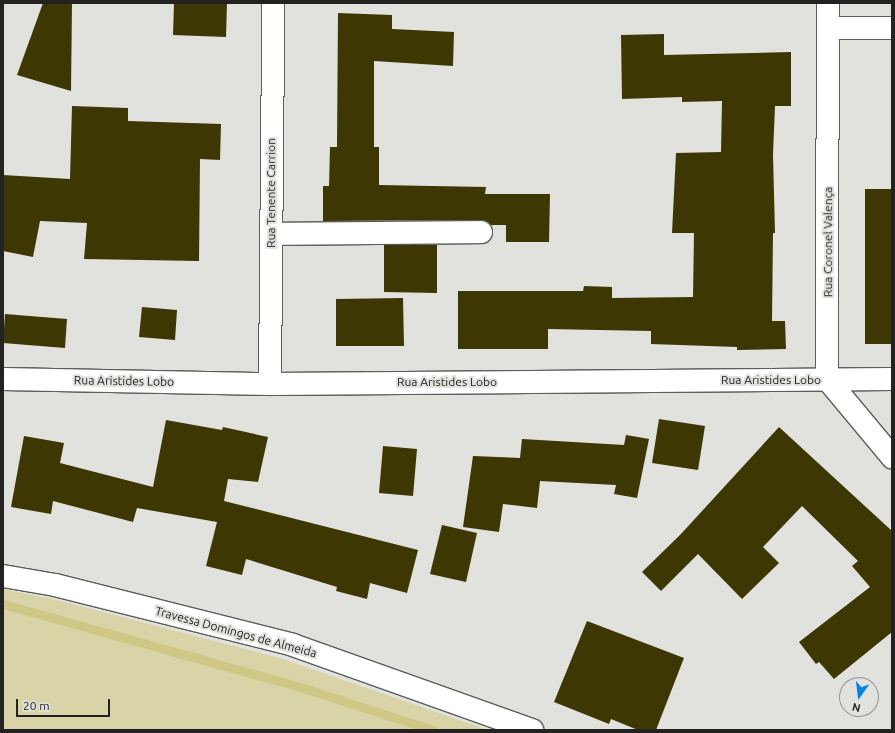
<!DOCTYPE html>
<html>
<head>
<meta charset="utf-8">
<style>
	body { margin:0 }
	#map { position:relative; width:895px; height:733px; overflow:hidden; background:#e1e1dd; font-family:Ubuntu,sans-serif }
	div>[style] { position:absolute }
	.green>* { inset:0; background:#d9d4a8 }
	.stream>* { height:9px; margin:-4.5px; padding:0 4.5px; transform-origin:4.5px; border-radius:4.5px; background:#cec786 }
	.building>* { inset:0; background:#3d3703 }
	.roads { filter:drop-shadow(1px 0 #5d5d5a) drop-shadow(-1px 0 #5d5d5a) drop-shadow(0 1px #5d5d5a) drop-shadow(0 -1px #5d5d5a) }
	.minor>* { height:22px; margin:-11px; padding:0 11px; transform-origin:11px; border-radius:11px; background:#fff }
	span { translate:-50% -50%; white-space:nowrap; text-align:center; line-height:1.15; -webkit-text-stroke:4px #e1e1dd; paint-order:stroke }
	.street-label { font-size:12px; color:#232221 }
	.frame { position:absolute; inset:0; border:4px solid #232221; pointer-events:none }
	.north { position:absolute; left:839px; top:677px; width:40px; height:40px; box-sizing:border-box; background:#e1e1dd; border:1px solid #959592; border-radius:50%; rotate:194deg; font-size:11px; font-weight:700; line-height:16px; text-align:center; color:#232221 }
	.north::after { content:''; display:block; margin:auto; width:14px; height:18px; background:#0880e6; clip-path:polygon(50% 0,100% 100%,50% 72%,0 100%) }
	.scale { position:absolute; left:16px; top:699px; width:94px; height:18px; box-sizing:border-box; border:2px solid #232221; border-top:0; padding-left:5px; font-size:12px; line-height:14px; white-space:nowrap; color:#232221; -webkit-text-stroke:3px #e1e1dd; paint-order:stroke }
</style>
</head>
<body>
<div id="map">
	<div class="green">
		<div style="clip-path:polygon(3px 589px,53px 599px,280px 658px,488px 730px,3px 730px)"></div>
	</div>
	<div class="stream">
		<div style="left:3px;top:604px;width:305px;rotate:15.6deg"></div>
		<div style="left:297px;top:686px;width:143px;rotate:17.9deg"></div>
	</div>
	<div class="building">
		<div style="clip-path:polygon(43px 3px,72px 3px,71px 91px,17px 75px)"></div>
		<div style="clip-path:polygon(174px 3px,227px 3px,226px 37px,173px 35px)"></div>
		<div style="clip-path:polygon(338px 13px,392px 15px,392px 29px,454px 32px,453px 66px,374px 61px,374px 147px,379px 147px,379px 185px,486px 187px,485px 194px,550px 194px,549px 242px,506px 242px,506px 225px,491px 225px,481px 220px,323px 221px,323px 186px,329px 186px,330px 147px,337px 147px)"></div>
		<div style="clip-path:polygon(664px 34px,664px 55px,791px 52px,791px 106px,775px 106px,773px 154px,775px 233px,773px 233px,772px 321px,785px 321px,786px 349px,737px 350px,737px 347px,651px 344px,651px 331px,548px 329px,548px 349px,458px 349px,458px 291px,583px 291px,584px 286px,612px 287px,612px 298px,693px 297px,694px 233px,672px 233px,676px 153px,721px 152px,722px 101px,682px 102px,682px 97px,622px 99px,621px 35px)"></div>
		<div style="clip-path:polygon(72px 106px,128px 108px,128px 121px,221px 124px,220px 160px,200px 159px,199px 261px,84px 259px,87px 223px,40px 221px,33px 257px,3px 251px,3px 175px,70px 179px)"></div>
		<div style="clip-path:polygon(865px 189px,892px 189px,892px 344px,865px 344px)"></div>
		<div style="clip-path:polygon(384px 245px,437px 245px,437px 293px,384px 292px)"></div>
		<div style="clip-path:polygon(403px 298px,404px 346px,336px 346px,336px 299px)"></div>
		<div style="clip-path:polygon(142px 307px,177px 310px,175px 340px,139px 337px)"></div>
		<div style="clip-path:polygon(5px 314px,67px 319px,65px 348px,3px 343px)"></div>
		<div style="clip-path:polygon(659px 419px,705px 426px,698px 470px,652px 463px)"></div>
		<div style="clip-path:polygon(166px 420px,222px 430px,223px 427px,268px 437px,258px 482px,228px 479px,224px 501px,418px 550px,407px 593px,370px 583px,367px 599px,336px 591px,337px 587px,246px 559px,242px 575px,206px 566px,217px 522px,137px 508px,133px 522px,53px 501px,51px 514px,11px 507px,24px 436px,64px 443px,60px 463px,153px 487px)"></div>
		<div style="clip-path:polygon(779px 427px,892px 531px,892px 632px,834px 679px,819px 662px,816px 664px,799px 642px,870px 587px,852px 566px,858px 561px,802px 506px,763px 547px,779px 563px,742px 599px,698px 554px,661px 591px,642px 572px,681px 534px)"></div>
		<div style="clip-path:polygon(626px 435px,649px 439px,637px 498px,614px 494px,616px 485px,540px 481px,537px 508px,503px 504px,499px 532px,463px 527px,473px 456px,520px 458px,522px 439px,624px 445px)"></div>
		<div style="clip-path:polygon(383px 446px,417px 449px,413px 496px,379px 493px)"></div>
		<div style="clip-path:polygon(442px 525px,477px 533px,466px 582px,430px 574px)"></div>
		<div style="clip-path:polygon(587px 621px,684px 658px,656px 730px,638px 730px,611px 719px,609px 724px,554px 702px)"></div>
	</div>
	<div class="roads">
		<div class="minor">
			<div style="left:828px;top:3px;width:376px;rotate:90.2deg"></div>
			<div style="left:827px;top:379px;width:102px;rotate:50.2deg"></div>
			<div style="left:828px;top:28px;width:64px"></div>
			<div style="left:271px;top:234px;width:210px;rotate:-0.5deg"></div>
			<div style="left:3px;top:379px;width:267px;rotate:1.1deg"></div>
			<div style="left:270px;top:384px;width:622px;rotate:-0.46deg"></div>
			<div style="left:270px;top:384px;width:381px;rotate:-89.5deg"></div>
			<div style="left:3px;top:576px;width:53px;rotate:9.8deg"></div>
			<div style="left:55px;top:585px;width:245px;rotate:14.1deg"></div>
			<div style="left:293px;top:645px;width:254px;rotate:19.6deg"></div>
		</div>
	</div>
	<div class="street-label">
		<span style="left:271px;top:193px;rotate:-90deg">Rua Tenente Carrion</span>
		<span style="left:828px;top:242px;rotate:-90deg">Rua Coronel Valença</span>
		<span style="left:771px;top:380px">Rua Aristides Lobo</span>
		<span style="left:124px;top:381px;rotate:1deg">Rua Aristides Lobo</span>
		<span style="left:447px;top:382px">Rua Aristides Lobo</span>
		<span style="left:236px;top:632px;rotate:15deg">Travessa Domingos de Almeida</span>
	</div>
	<div class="frame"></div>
	<div class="north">N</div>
	<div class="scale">20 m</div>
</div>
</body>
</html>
